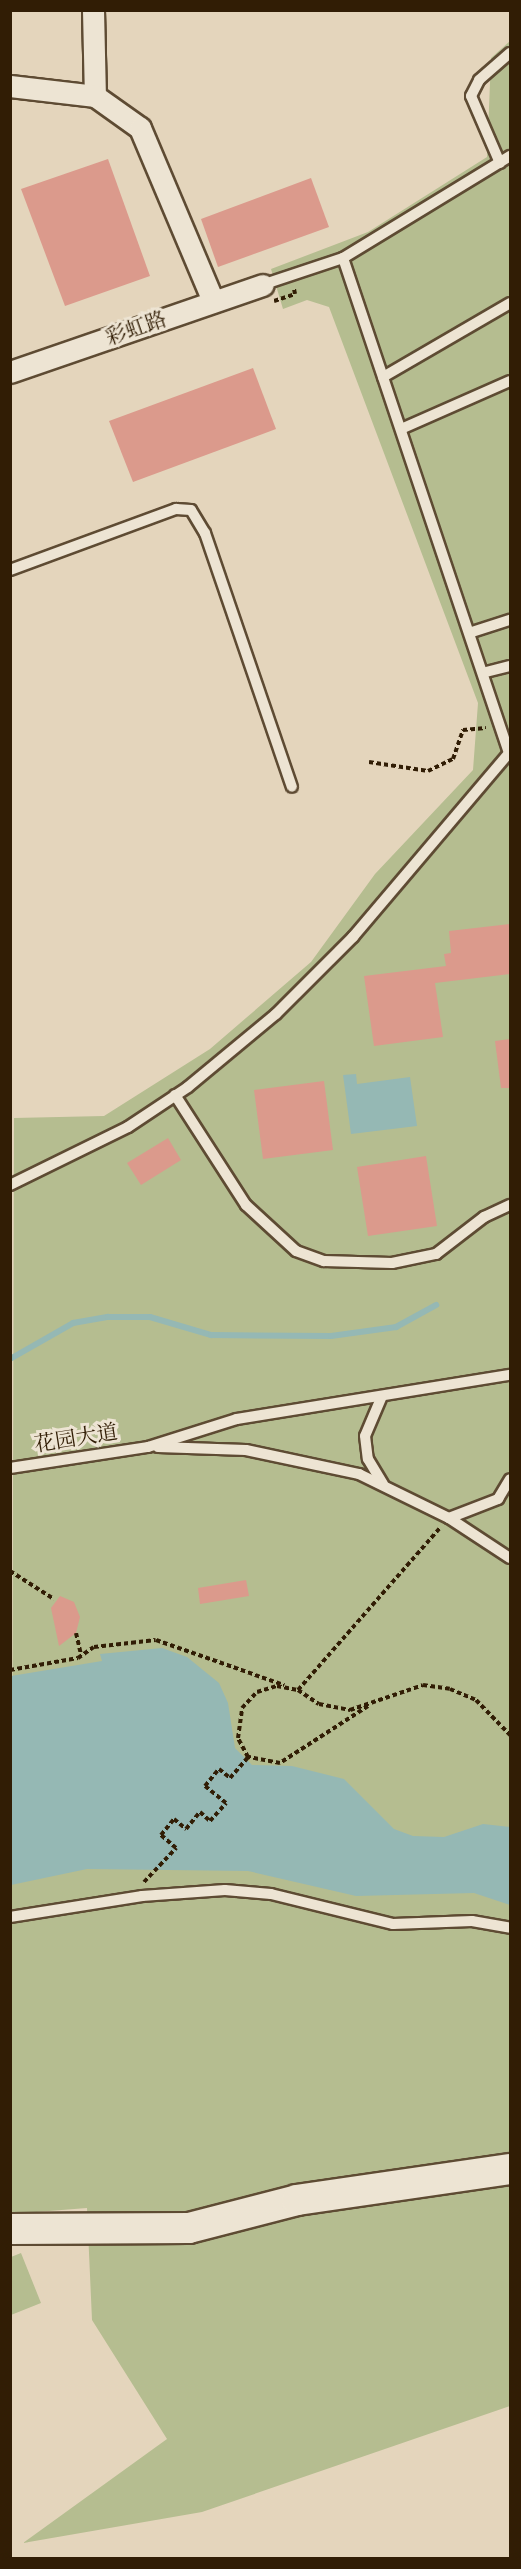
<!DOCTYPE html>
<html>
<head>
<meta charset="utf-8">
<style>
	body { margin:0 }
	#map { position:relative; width:521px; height:2569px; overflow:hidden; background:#e4d5bc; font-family:"Gentium Book Plus","Noto Serif SC",serif }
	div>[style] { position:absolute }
	.green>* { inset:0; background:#b5bd90 }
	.water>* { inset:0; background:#95b8b4 }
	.stream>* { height:6px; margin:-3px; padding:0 3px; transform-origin:3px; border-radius:3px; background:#95b8b4 }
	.building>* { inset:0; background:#db9a8c }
	.path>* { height:4px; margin-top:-2px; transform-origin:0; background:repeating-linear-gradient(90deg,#311d05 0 4.5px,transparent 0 7.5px) }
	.roads { filter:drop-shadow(2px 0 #5e4b33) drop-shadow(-2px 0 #5e4b33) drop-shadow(0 2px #5e4b33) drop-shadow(0 -2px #5e4b33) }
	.lane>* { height:10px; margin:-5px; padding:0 5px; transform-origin:5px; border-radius:5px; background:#ede4d3 }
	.street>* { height:21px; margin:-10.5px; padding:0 10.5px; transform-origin:10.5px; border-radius:10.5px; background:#ede4d3 }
	.secondary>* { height:30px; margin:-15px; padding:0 15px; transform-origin:15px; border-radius:15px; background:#ede4d3 }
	span { translate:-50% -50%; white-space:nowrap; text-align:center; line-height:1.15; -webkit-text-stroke:6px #ede4d3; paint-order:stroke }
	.street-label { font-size:21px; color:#311d05 }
	.frame { position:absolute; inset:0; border:12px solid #311d05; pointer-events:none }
</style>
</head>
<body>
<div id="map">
	<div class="green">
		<div style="clip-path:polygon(510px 41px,510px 2406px,202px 2512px,23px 2543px,167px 2439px,92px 2320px,87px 2208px,11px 2214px,14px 1118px,104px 1116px,210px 1049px,311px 962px,375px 874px,473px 770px,478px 703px,329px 307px,307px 300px,283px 309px,271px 269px,368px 232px,487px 157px,491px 58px)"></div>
		<div style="clip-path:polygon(21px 2253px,41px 2303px,11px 2315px,11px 2257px)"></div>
	</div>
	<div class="water">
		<div style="clip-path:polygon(356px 1074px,357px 1084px,410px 1077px,417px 1126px,351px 1134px,343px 1075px)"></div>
		<div style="clip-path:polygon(162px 1648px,187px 1657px,219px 1683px,228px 1703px,235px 1748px,252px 1765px,292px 1766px,344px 1779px,394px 1829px,413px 1836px,444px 1837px,483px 1824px,510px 1827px,510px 1905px,474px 1893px,356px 1896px,248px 1871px,87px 1869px,11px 1885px,11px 1676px,102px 1661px,100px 1654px)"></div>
	</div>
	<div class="stream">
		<div style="left:10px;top:1359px;width:73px;rotate:-29.7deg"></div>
		<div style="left:73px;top:1323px;width:36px;rotate:-10deg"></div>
		<div style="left:108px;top:1317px;width:42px"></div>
		<div style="left:150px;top:1317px;width:64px;rotate:16.4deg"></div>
		<div style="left:211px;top:1335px;width:120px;rotate:0.5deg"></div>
		<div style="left:331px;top:1336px;width:66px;rotate:-7.9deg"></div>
		<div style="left:396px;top:1327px;width:46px;rotate:-28.8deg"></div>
	</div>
	<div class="building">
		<div style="clip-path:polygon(108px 159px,150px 276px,65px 306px,21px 189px)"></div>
		<div style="clip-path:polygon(311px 178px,329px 227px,218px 267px,201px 219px)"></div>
		<div style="clip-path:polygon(253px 368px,276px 429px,133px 482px,109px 421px)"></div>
		<div style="clip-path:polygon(510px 924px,510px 974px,435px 983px,443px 1037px,374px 1046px,364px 976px,446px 966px,444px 954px,451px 953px,449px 931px)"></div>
		<div style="clip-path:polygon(510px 1039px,510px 1088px,501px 1088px,495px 1041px)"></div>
		<div style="clip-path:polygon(324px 1081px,333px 1150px,263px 1159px,254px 1090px)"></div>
		<div style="clip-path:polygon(168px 1138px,181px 1160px,141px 1185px,127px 1163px)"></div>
		<div style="clip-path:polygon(426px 1156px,437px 1226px,368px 1236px,357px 1167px)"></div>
		<div style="clip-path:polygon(246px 1580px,249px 1596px,200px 1604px,198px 1588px)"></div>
		<div style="clip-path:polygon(60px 1596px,74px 1602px,80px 1617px,76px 1633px,59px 1646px,51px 1608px)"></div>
	</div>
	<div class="path">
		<div style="left:274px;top:301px;width:22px;rotate:-18deg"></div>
		<div style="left:295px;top:294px;width:5px;rotate:-101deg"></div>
		<div style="left:369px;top:762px;width:60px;rotate:8.7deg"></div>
		<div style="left:428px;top:771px;width:28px;rotate:-26deg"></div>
		<div style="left:453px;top:759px;width:31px;rotate:-71deg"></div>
		<div style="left:463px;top:730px;width:23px;rotate:-5deg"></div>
		<div style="left:10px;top:1571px;width:52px;rotate:32.5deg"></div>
		<div style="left:76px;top:1633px;width:23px;rotate:77deg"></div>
		<div style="left:10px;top:1670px;width:69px;rotate:-10deg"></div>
		<div style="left:78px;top:1658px;width:19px;rotate:-35deg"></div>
		<div style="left:94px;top:1647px;width:62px;rotate:-6.4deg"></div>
		<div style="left:156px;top:1640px;width:136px;rotate:19.4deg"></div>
		<div style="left:298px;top:1690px;width:215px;rotate:-48.8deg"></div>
		<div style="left:368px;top:1706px;width:105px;rotate:147.1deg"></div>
		<div style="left:280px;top:1763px;width:33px;rotate:-169deg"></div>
		<div style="left:248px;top:1757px;width:21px;rotate:-118deg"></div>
		<div style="left:238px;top:1738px;width:30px;rotate:-82deg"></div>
		<div style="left:242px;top:1708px;width:22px;rotate:-47deg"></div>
		<div style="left:257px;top:1692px;width:21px;rotate:-17deg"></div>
		<div style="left:277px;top:1686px;width:21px;rotate:11deg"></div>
		<div style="left:298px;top:1690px;width:25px;rotate:34deg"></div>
		<div style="left:319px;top:1704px;width:32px;rotate:11deg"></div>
		<div style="left:350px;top:1710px;width:77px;rotate:-18.9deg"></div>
		<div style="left:423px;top:1685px;width:27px;rotate:8deg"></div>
		<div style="left:450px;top:1689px;width:28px;rotate:23deg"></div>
		<div style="left:476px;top:1700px;width:49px;rotate:45.8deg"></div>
		<div style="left:144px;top:1882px;width:47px;rotate:-46.7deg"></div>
		<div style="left:176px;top:1848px;width:20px;rotate:-139deg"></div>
		<div style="left:161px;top:1835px;width:21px;rotate:-51deg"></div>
		<div style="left:174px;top:1819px;width:16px;rotate:40deg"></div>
		<div style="left:186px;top:1829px;width:22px;rotate:-51deg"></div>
		<div style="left:200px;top:1812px;width:13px;rotate:42deg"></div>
		<div style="left:210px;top:1821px;width:24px;rotate:-48deg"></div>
		<div style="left:226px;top:1803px;width:27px;rotate:-141deg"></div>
		<div style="left:205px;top:1786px;width:22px;rotate:-51deg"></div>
		<div style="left:219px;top:1769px;width:14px;rotate:39deg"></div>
		<div style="left:230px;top:1778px;width:28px;rotate:-49deg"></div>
	</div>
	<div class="roads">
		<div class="lane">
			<div style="left:500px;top:163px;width:73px;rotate:-113.4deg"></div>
			<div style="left:471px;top:96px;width:18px;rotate:-63deg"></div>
			<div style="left:479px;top:80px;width:41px;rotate:-41.1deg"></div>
			<div style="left:343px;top:258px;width:522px;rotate:71.46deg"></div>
			<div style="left:262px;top:285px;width:85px;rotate:-18.4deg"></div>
			<div style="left:343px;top:258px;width:196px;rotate:-31.4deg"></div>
			<div style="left:383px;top:377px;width:147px;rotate:-30.2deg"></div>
			<div style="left:401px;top:429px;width:119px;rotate:-23.8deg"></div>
			<div style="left:10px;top:570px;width:177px;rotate:-20.2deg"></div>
			<div style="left:176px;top:509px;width:15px;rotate:4deg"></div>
			<div style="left:191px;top:510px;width:27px;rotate:59deg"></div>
			<div style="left:205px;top:533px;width:268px;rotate:71.1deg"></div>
			<div style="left:472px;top:632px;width:40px;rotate:-18deg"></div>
			<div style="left:486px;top:672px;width:25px;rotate:-14deg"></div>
			<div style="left:175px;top:1095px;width:131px;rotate:57.2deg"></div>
			<div style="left:246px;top:1205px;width:68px;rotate:42.6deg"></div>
			<div style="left:296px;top:1251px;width:30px;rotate:20deg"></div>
			<div style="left:324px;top:1261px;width:68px;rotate:1.7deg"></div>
			<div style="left:392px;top:1263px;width:45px;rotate:-11.6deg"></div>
			<div style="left:436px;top:1254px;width:61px;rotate:-37.6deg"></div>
			<div style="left:484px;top:1217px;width:29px;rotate:-25deg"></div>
			<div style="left:10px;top:1185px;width:131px;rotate:-26.2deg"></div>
			<div style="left:128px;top:1127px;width:72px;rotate:-33.7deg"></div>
			<div style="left:188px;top:1087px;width:114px;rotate:-39.7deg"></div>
			<div style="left:276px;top:1014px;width:109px;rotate:-45deg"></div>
			<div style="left:353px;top:937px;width:241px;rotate:-49.7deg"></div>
			<div style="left:382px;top:1396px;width:43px;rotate:113deg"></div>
			<div style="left:365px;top:1436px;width:23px;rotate:83deg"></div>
			<div style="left:368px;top:1459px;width:29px;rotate:59deg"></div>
			<div style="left:158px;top:1447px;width:88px;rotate:2deg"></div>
			<div style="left:246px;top:1450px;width:116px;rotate:12deg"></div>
			<div style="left:359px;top:1474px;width:100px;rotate:26.1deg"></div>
			<div style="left:449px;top:1518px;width:73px;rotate:33.3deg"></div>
			<div style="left:10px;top:1468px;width:140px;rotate:-8.7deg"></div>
			<div style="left:148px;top:1447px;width:93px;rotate:-17.5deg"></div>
			<div style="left:237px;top:1419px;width:277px;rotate:-9.2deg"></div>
			<div style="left:449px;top:1518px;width:53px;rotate:-21.2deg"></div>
			<div style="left:498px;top:1499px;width:23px;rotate:-59deg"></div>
			<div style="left:10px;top:1917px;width:134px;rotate:-9deg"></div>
			<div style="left:142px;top:1896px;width:83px;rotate:-4.1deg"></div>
			<div style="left:225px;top:1890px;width:46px;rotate:5deg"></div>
			<div style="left:271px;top:1894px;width:126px;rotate:13.8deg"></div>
			<div style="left:393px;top:1924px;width:79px;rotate:-2.2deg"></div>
			<div style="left:472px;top:1921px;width:39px;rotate:10deg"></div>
		</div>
		<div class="street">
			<div style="left:93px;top:10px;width:86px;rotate:88.7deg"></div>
			<div style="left:95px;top:96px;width:55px;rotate:35.4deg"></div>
			<div style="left:140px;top:128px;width:188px;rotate:67.1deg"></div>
			<div style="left:10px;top:86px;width:86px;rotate:6.7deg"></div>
			<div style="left:10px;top:372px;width:267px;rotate:-19deg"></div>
		</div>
		<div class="secondary">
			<div style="left:10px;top:2229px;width:179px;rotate:-0.3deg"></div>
			<div style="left:189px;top:2228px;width:112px;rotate:-14.5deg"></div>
			<div style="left:297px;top:2200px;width:215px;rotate:-8.3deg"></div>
		</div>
	</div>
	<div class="street-label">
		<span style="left:136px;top:328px;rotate:-19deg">彩虹路</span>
		<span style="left:76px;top:1438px;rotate:-9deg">花园大道</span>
	</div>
	<div class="frame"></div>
</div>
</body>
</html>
